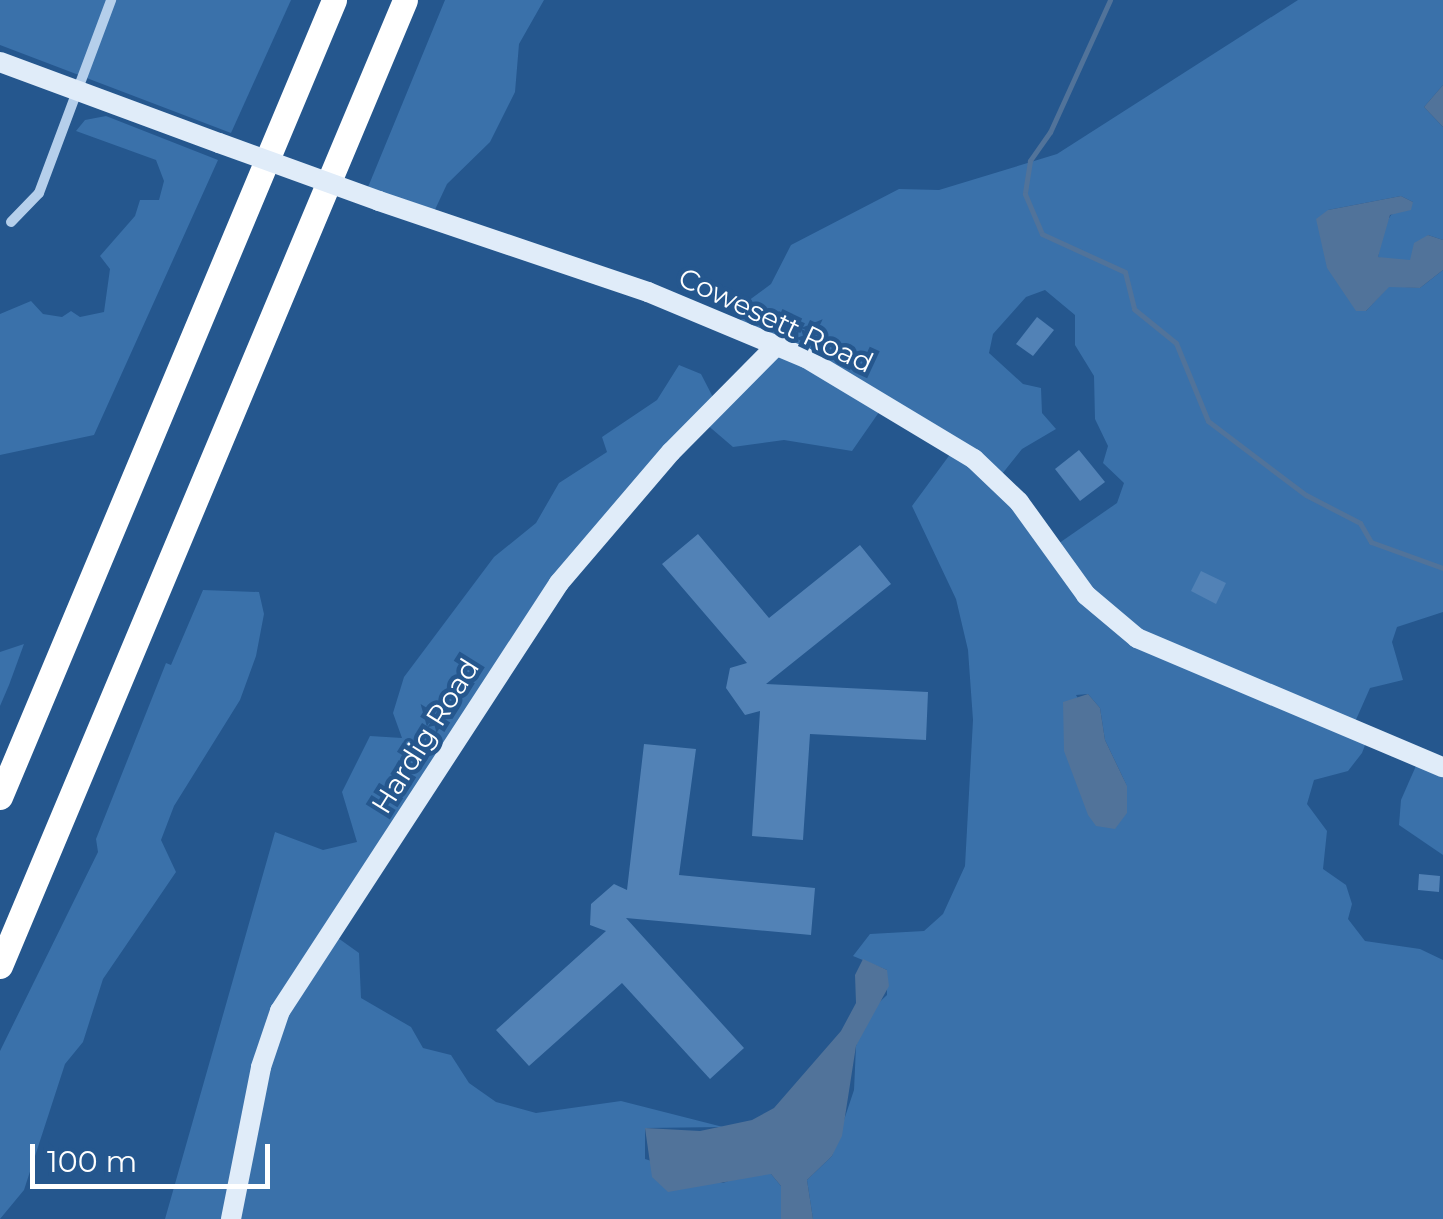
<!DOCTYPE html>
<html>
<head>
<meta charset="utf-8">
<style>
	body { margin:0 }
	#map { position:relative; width:1443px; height:1219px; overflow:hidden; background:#25578e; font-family:Montserrat,sans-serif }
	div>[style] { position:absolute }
	.green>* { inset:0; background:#3a71aa }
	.water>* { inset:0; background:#51739a }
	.stream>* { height:5px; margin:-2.5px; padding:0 2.5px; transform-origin:2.5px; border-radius:2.5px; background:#51739a }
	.building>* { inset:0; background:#5282b6 }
	.street>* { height:10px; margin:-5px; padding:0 5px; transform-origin:5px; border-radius:5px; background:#b5cfeb }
	.secondary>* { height:20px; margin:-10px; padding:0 10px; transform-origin:10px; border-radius:10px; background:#e0ecf9 }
	.highway>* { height:25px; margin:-12.5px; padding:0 12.5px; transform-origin:12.5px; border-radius:12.5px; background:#fff }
	.secondary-bridge>* { height:20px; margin:-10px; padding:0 10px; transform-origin:10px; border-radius:10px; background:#e0ecf9 }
	span { translate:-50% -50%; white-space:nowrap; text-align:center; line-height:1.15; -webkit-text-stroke:9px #25578e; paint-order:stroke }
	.street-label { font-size:28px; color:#fff }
	.scale { position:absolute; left:30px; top:1144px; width:240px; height:45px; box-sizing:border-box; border:5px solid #fff; border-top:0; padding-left:12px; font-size:30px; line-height:35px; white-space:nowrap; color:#fff; -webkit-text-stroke:8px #25578e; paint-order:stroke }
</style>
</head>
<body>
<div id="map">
	<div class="green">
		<div style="clip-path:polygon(0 0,291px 0,231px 133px,0 45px)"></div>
		<div style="clip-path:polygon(445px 0,544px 0,519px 44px,515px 92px,490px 142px,447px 184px,432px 216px,366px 192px)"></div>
		<div style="clip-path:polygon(evenodd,1298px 0,1443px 0,1443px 85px,1424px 107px,1443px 127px,1443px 240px,1428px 235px,1411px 260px,1393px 262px,1378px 257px,1383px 228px,1391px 215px,1413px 202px,1401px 196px,1328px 210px,1366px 311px,1389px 286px,1420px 288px,1443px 270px,1443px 612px,1397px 627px,1392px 642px,1403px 680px,1370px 688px,1351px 731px,1367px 740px,1362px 753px,1348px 771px,1314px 780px,1307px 804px,1327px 831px,1323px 869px,1346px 885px,1352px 904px,1348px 919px,1365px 941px,1420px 949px,1443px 960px,1443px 1219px,813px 1219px,807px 1180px,832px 1156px,854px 1090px,856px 1046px,869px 1012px,887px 995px,887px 970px,853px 956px,870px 934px,924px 931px,943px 914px,965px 866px,973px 720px,968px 650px,956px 599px,912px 506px,954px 449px,884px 405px,852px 451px,784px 440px,733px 447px,705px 423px,612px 518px,331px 933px,359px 953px,361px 998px,411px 1027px,423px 1048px,451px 1055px,469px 1083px,496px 1102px,536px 1113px,621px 1101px,723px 1127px,645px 1128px,645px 1159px,723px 1183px,752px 1172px,771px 1174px,781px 1186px,781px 1219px,165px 1219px,275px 832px,323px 850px,357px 842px,342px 792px,370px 736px,402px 738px,393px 713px,404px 677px,494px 557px,536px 523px,559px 483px,607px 452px,602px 437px,657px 400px,679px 365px,701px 374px,717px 405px,767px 356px,738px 329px,748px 301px,771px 284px,791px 245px,899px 189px,939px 190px,1057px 154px,1298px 0,1045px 290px,1075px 315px,1075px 345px,1094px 376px,1095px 419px,1108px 446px,1103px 463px,1124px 483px,1117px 503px,1052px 548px,998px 479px,1022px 449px,1056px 429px,1042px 413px,1041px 388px,1023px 384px,989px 353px,993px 334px,1026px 297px,1045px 290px,1298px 0,1088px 694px,1100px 708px,1105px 740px,1127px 786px,1076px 695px,1088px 694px)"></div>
		<div style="clip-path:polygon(106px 116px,218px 160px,94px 435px,0 455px,0 314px,31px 301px,43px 314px,62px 317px,71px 311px,80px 317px,104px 312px,110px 269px,100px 256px,135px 216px,140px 200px,159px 200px,164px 181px,156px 160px,76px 131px,85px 120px)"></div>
		<div style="clip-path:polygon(203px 590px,259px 592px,264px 614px,256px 656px,240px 700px,174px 806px,161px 840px,176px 872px,103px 979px,83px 1042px,65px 1064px,24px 1190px,0 1219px,0 1051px,98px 852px,96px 839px,166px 663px,171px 665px)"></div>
		<div style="clip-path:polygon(24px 644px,9px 685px,0 706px,0 652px)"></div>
		<div style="clip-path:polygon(1419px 759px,1443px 769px,1443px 855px,1399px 825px,1401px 800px)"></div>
	</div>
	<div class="water">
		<div style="clip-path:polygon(1443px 85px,1443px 127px,1424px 107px)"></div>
		<div style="clip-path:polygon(1401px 196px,1413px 202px,1411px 210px,1390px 215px,1378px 257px,1410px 260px,1414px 243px,1428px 235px,1443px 240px,1443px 270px,1420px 288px,1389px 287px,1366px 311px,1356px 311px,1327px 268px,1316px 219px,1328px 210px)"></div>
		<div style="clip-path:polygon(1088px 694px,1100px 708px,1105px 740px,1127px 786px,1127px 813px,1115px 829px,1096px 826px,1088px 815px,1064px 751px,1063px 702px)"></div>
		<div style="clip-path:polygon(863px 959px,887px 970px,889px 986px,856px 1046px,842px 1136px,832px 1156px,807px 1180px,813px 1219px,781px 1219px,781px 1186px,771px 1174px,668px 1192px,652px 1177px,645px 1128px,700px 1131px,752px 1120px,774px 1108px,841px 1031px,856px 1003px,855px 975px)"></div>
	</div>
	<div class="stream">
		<div style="left:1110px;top:0;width:145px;rotate:114.4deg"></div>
		<div style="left:1050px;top:132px;width:35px;rotate:125deg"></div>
		<div style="left:1030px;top:161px;width:33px;rotate:99deg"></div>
		<div style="left:1025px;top:194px;width:43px;rotate:67deg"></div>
		<div style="left:1042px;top:234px;width:91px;rotate:24.6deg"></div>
		<div style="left:1125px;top:272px;width:38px;rotate:76deg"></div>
		<div style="left:1134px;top:309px;width:54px;rotate:39deg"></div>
		<div style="left:1176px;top:343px;width:84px;rotate:67.7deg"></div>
		<div style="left:1208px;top:421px;width:123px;rotate:37.1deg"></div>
		<div style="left:1306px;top:495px;width:61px;rotate:27.4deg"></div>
		<div style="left:1360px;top:523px;width:22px;rotate:60deg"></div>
		<div style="left:1371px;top:542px;width:77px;rotate:19.9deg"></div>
	</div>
	<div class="building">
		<div style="clip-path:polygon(1037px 317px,1054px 330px,1033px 356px,1016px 344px)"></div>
		<div style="clip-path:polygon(1079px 450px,1105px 482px,1080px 501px,1055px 469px)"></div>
		<div style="clip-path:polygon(698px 534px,769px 618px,860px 545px,891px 584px,766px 684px,928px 692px,926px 740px,810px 734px,803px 840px,752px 836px,760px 711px,745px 715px,726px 688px,730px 668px,747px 663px,662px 564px)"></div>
		<div style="clip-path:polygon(1201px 571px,1226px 583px,1216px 604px,1191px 591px)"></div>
		<div style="clip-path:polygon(644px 744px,696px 749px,679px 875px,815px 888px,811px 935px,626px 918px,744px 1048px,710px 1079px,622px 983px,529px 1066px,496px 1030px,606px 931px,590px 925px,591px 904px,614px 884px,627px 890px)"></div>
		<div style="clip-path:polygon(1419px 874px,1440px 876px,1439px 892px,1418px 890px)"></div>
	</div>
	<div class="street">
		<div style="left:11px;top:222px;width:40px;rotate:-46deg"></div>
		<div style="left:39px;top:193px;width:206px;rotate:-69.5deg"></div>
	</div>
	<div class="secondary">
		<div style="left:0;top:62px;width:233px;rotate:20.3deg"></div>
		<div style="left:379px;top:201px;width:284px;rotate:18.7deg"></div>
		<div style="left:648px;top:292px;width:171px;rotate:22.7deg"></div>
		<div style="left:806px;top:358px;width:196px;rotate:31deg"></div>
		<div style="left:974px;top:459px;width:62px;rotate:43.7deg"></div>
		<div style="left:1019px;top:502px;width:115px;rotate:54.2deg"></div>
		<div style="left:1086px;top:595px;width:67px;rotate:40.1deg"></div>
		<div style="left:1137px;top:638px;width:332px;rotate:22.9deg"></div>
		<div style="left:231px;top:1219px;width:155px;rotate:-78.8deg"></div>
		<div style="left:261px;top:1067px;width:59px;rotate:-71.3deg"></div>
		<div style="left:280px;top:1011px;width:511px;rotate:-56.9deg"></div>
		<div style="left:559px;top:583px;width:172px;rotate:-49.5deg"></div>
		<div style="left:671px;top:452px;width:151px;rotate:-45.3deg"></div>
	</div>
	<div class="highway">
		<div style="left:0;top:797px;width:864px;rotate:-67.26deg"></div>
		<div style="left:0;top:966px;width:1047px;rotate:-67.25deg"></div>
	</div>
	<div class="secondary-bridge">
		<div style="left:219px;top:143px;width:170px;rotate:19.9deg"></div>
	</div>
	<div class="street-label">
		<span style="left:776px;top:320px;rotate:25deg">Cowesett Road</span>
		<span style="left:425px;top:736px;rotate:-58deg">Hardig Road</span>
	</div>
	<div class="scale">100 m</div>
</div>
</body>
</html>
